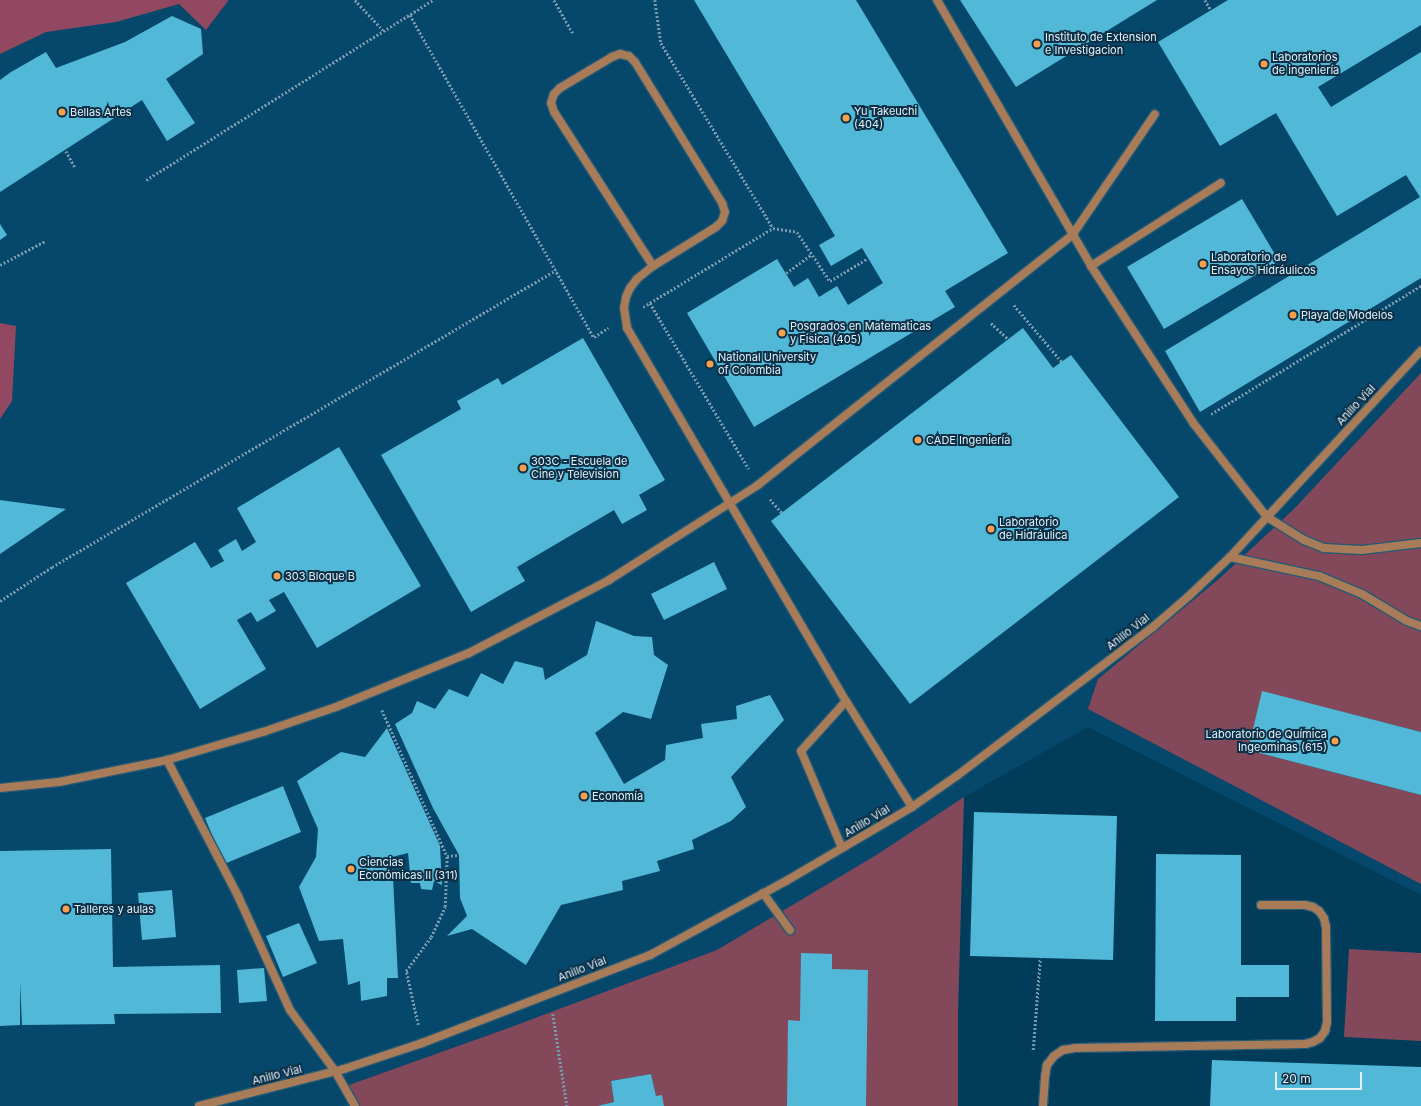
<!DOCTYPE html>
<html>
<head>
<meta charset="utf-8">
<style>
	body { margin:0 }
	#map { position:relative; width:1421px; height:1106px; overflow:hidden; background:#013c5b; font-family:Inter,sans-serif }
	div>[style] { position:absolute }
	.built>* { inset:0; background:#06486b }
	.green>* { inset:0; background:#84485b }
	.forest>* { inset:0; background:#924861 }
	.building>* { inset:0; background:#51b8d7 }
	.path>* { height:2.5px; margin-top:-1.25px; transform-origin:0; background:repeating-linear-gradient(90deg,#779aae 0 2px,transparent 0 4px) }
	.roads { filter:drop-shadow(1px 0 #255974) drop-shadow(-1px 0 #255974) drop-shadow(0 1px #255974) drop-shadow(0 -1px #255974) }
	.lane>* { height:8px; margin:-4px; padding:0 4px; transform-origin:4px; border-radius:4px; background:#a87c58 }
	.street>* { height:8px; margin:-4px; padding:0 4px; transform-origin:4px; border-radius:4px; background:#a87c58 }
	.dots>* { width:11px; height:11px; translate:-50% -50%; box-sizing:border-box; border:2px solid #0c3147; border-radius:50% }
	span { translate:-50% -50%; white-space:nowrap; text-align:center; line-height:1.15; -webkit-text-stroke:4px #0c3147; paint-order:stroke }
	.poi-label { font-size:11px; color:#e3f0fa }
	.left { translate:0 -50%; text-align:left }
	.right { translate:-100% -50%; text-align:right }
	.street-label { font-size:11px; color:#e3f0fa }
	.scale { position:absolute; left:1275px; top:1072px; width:87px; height:18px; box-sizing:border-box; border:2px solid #e3f0fa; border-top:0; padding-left:5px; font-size:12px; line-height:14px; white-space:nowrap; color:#e3f0fa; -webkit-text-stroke:3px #0c3147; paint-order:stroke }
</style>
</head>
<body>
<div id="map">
	<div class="built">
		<div style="clip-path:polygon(0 0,1421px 0,1421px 895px,1088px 727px,964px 797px,958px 1013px,958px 1106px,0 1106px)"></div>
	</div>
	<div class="green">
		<div style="clip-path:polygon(1421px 373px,1421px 732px,1263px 692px,1248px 750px,1421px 795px,1421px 884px,1088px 709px,1098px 679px,1220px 578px,1294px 509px)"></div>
		<div style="clip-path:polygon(964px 797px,958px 1013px,958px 1106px,664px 1106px,656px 1096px,651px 1074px,611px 1081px,614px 1102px,598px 1106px,354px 1106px,349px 1085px,503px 1030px,717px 950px,878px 854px)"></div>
		<div style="clip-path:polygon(1349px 949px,1421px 953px,1421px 1041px,1344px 1037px)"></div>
	</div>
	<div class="forest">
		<div style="clip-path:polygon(0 0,228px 0,228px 1px,206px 30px,179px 4px,116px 22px,46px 32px,0 54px)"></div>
		<div style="clip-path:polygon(0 323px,16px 326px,12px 401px,0 419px)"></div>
	</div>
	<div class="building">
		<div style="clip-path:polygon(694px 0,856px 0,1008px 253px,945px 291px,955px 307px,754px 427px,687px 313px,777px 259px,794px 287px,808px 278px,819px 297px,837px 286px,848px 305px,883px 283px,862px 248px,831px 266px,819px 245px,835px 236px)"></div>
		<div style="clip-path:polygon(960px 0,1157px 0,1016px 87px)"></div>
		<div style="clip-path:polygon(1228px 0,1421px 0,1421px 25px,1318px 87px,1331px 107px,1421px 52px,1421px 278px,1200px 412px,1165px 351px,1420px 197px,1406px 175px,1337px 216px,1276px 113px,1220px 146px,1158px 42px)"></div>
		<div style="clip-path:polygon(172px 16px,201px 29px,203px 54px,166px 79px,195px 123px,167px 141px,142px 100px,0 192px,0 80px,11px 72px,46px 52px,56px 68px,125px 42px)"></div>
		<div style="clip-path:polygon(1242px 199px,1279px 261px,1164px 329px,1127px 267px)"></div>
		<div style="clip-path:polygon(0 224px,7px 235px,0 240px)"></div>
		<div style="clip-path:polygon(1023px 328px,1053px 368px,1071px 355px,1179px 497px,910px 704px,771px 521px)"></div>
		<div style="clip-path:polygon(583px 338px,665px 480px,639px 495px,647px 510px,622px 524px,614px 510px,517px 567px,525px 581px,471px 612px,381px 455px,461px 409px,457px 401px,498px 378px,502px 385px)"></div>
		<div style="clip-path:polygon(339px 447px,421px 586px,317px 648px,284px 592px,269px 600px,276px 611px,257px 622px,251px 612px,237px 620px,266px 669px,200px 709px,126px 583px,195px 542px,211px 568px,224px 561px,218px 550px,236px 539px,242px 551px,256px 542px,237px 508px)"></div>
		<div style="clip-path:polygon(0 500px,66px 509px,0 554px)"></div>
		<div style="clip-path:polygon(714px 562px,727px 589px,664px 620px,651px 594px)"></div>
		<div style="clip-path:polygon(596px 621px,634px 636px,652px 637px,654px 655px,668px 665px,651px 719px,623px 712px,595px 733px,624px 784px,665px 760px,666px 745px,703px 738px,701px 724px,737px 719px,736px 706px,770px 695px,784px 720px,731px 777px,746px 807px,731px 821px,692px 840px,694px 849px,657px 861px,660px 871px,622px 881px,623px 890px,561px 905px,526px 965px,472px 929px,447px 936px,467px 916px,460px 898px,459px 855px,433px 808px,395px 724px,412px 713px,417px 701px,435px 709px,449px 689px,468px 697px,481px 673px,503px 684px,515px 661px,543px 668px,545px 680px,587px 655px)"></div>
		<div style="clip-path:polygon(1262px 691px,1421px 732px,1421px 795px,1248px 750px)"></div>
		<div style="clip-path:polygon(387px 728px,440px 846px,442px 885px,434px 881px,432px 890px,421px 889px,420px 883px,411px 883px,408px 853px,392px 857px,398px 978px,387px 978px,387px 996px,361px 1001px,360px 981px,348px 985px,343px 939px,319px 941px,299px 887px,316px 857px,318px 829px,297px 781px,341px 752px,365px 757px)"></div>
		<div style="clip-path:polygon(283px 786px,301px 832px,224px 864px,205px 818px)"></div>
		<div style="clip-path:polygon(974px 812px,1117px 816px,1113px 960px,970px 956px)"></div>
		<div style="clip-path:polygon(111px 849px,113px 967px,220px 965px,221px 1013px,114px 1014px,115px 1024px,22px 1025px,20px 982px,20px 1025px,0 1026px,0 851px)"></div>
		<div style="clip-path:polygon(1156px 854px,1241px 855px,1241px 965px,1289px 965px,1289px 997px,1236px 997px,1236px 1021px,1155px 1021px)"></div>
		<div style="clip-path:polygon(172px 890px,176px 937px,142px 940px,138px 893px)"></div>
		<div style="clip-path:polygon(299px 923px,317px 963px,283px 977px,266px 936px)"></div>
		<div style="clip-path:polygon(801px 953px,832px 954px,832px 969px,868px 970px,866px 1106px,787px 1106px,788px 1020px,800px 1021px)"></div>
		<div style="clip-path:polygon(264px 968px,267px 1001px,239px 1003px,237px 970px)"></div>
		<div style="clip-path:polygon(1212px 1060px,1421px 1067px,1421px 1106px,1210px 1106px)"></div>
		<div style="clip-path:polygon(651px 1074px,656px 1096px,662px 1095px,664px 1106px,597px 1106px,614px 1102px,611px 1081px)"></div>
	</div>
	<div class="path">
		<div style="left:355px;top:0;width:41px;rotate:47deg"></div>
		<div style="left:554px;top:0;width:40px;rotate:60.3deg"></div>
		<div style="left:655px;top:0;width:43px;rotate:82.1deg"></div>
		<div style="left:661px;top:43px;width:216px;rotate:58.8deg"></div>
		<div style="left:1205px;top:0;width:12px;rotate:59deg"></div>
		<div style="left:410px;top:15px;width:371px;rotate:60.3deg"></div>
		<div style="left:594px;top:337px;width:17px;rotate:-33deg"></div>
		<div style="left:66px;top:151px;width:18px;rotate:61deg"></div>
		<div style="left:146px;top:180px;width:339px;rotate:-32.1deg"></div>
		<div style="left:0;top:265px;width:51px;rotate:-28.1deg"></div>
		<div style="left:786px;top:273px;width:32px;rotate:-36deg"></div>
		<div style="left:650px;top:303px;width:193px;rotate:59.2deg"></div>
		<div style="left:1014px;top:305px;width:75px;rotate:49.9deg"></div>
		<div style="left:643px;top:307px;width:152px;rotate:-31.3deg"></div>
		<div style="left:773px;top:228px;width:24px;rotate:9deg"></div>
		<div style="left:797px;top:232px;width:59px;rotate:56deg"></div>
		<div style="left:830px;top:281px;width:44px;rotate:-31.2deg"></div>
		<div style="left:991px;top:323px;width:23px;rotate:43deg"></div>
		<div style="left:1211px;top:414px;width:246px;rotate:-31.4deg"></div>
		<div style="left:770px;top:499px;width:18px;rotate:49deg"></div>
		<div style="left:0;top:601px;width:62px;rotate:-33.2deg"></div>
		<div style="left:52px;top:567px;width:585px;rotate:-30.51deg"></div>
		<div style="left:382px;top:710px;width:160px;rotate:66deg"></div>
		<div style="left:553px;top:1014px;width:93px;rotate:81.3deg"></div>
		<div style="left:418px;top:1025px;width:55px;rotate:-102.5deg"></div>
		<div style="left:406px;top:971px;width:42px;rotate:-53.7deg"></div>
		<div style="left:431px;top:937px;width:33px;rotate:-65deg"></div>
		<div style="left:445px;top:907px;width:51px;rotate:-87.8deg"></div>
		<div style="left:447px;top:856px;width:12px;rotate:-5deg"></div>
		<div style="left:1033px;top:1050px;width:92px;rotate:-85.6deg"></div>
	</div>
	<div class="roads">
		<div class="lane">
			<div style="left:937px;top:0;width:307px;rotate:59.9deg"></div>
			<div style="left:1091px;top:266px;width:189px;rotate:56.9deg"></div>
			<div style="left:1194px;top:424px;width:118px;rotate:51.9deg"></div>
			<div style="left:1267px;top:517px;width:44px;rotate:31.9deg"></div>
			<div style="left:1304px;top:540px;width:22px;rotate:22deg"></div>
			<div style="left:1324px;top:548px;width:38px;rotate:3deg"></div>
			<div style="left:1362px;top:550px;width:59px;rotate:-6.8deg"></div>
			<div style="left:653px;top:266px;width:183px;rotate:-122.7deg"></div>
			<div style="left:554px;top:112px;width:9px;rotate:-108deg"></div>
			<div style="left:551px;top:103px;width:9px;rotate:-72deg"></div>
			<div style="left:554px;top:94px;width:8px;rotate:-45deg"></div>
			<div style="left:560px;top:88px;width:61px;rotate:-30.8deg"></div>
			<div style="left:612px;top:57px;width:9px;rotate:-21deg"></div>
			<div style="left:620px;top:54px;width:9px;rotate:13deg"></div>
			<div style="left:629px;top:56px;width:8px;rotate:45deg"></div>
			<div style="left:635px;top:62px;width:166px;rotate:58.3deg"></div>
			<div style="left:722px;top:203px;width:9px;rotate:72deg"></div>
			<div style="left:725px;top:212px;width:9px;rotate:108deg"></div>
			<div style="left:722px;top:221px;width:8px;rotate:135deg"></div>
			<div style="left:716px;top:227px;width:74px;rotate:148.2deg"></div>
			<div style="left:653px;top:266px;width:21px;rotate:141deg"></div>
			<div style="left:637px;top:279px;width:11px;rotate:128deg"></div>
			<div style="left:630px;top:288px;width:10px;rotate:114deg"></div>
			<div style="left:626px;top:297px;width:11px;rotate:100deg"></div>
			<div style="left:624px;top:308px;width:20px;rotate:81deg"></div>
			<div style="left:627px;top:328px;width:433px;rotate:59.6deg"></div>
			<div style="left:846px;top:701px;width:125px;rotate:58.1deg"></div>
			<div style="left:1091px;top:266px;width:154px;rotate:-32.6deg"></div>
			<div style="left:1230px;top:557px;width:91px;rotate:12.1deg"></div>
			<div style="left:1319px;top:576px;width:47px;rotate:22.7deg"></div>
			<div style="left:1362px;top:594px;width:52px;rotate:31deg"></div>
			<div style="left:1407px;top:621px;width:15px;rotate:20deg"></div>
			<div style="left:167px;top:760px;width:153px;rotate:62.4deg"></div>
			<div style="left:238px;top:896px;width:125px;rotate:65.5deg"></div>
			<div style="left:290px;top:1010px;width:76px;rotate:53.6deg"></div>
			<div style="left:335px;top:1071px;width:40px;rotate:60.3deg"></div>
			<div style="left:0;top:788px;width:59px;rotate:-5.8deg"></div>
			<div style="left:59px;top:782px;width:110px;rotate:-11.5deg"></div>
			<div style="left:167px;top:760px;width:100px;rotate:-16.3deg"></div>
			<div style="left:263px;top:732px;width:77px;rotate:-18.9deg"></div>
			<div style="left:336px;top:707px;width:144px;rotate:-22.1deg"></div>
			<div style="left:469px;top:653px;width:158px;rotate:-27.5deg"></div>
			<div style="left:609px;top:580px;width:177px;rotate:-32.5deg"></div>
			<div style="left:758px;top:485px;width:403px;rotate:-38.5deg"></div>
			<div style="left:1073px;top:234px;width:145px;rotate:-55.7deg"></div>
			<div style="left:842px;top:848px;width:105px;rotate:-112.9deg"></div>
			<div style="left:801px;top:751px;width:67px;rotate:-48deg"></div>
			<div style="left:763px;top:893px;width:46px;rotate:53.9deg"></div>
			<div style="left:1043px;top:1106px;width:29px;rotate:-86deg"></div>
			<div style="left:1045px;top:1077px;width:12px;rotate:-81deg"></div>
			<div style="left:1047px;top:1065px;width:11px;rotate:-52deg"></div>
			<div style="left:1054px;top:1056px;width:11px;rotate:-34deg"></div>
			<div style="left:1063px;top:1050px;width:12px;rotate:-9deg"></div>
			<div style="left:1075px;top:1048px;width:230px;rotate:-1deg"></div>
			<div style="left:1305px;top:1044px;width:8px;rotate:-14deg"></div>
			<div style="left:1313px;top:1042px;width:8px;rotate:-30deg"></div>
			<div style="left:1320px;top:1038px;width:9px;rotate:-54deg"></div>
			<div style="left:1325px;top:1031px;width:9px;rotate:-77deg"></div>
			<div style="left:1327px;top:1022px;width:95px;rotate:-90.6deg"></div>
			<div style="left:1326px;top:927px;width:9px;rotate:-103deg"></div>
			<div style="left:1324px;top:918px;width:9px;rotate:-126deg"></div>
			<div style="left:1319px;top:911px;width:7px;rotate:-146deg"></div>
			<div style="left:1313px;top:907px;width:8px;rotate:-166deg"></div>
			<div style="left:1305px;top:905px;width:44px;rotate:180deg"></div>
		</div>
		<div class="street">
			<div style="left:199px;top:1106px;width:150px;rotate:-14.3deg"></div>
			<div style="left:344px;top:1069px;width:82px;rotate:-18.4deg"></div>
			<div style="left:422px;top:1043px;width:244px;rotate:-21.1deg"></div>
			<div style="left:650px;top:955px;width:155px;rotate:-28.6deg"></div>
			<div style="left:786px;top:881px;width:146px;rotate:-30.4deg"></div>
			<div style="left:912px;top:807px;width:56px;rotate:-34.8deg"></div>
			<div style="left:958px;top:775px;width:245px;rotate:-37.2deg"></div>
			<div style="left:1153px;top:627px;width:49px;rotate:-40.9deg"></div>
			<div style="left:1190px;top:595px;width:55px;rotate:-43.5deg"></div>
			<div style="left:1230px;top:557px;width:281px;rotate:-47.2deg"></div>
		</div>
	</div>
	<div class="dots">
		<div style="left:1037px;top:44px;background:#f99f4d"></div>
		<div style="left:1264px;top:64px;background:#f99f4d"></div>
		<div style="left:62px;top:112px;background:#f99f4d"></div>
		<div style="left:846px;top:118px;background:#f99f4d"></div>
		<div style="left:1203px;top:264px;background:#f99f4d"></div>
		<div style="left:1293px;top:315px;background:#f99f4d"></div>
		<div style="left:782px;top:333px;background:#f99f4d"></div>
		<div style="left:710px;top:364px;background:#f99f4d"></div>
		<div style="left:918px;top:440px;background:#f99f4d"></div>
		<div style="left:523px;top:468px;background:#f99f4d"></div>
		<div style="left:991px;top:529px;background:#f99f4d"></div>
		<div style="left:277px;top:576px;background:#f99f4d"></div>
		<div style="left:1335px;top:741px;background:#f99f4d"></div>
		<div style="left:584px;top:796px;background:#f99f4d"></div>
		<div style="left:351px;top:869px;background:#f99f4d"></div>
		<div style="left:66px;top:909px;background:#f99f4d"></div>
	</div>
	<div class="poi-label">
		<span class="left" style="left:1045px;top:44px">Instituto de Extension<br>e Investigacion</span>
		<span class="left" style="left:1272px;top:64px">Laboratorios<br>de ingeniería</span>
		<span class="left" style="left:70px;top:112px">Bellas Artes</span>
		<span class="left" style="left:854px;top:118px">Yu Takeuchi<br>(404)</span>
		<span class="left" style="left:1211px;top:264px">Laboratorio de<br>Ensayos Hidráulicos</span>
		<span class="left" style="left:1301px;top:315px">Playa de Modelos</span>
		<span class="left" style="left:790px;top:333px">Posgrados en Matematicas<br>y Fisica (405)</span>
		<span class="left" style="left:718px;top:364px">National University<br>of Colombia</span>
		<span class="left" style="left:926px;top:440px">CADE Ingeniería</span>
		<span class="left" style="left:531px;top:468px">303C - Escuela de<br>Cine y Television</span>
		<span class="left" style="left:999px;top:529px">Laboratorio<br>de Hidráulica</span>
		<span class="left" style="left:285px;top:576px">303 Bloque B</span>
		<span class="right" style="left:1327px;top:741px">Laboratorio de Química<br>Ingeominas (615)</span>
		<span class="left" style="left:592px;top:796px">Economía</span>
		<span class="left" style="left:359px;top:869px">Ciencias<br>Económicas II (311)</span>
		<span class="left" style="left:74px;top:909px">Talleres y aulas</span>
	</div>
	<div class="street-label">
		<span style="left:1356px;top:405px;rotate:-47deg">Anillo Vial</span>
		<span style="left:1128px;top:632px;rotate:-38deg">Anillo Vial</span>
		<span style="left:867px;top:821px;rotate:-31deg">Anillo Vial</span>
		<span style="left:582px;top:969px;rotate:-21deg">Anillo Vial</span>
		<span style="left:277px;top:1075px;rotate:-14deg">Anillo Vial</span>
	</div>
	<div class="scale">20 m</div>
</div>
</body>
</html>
